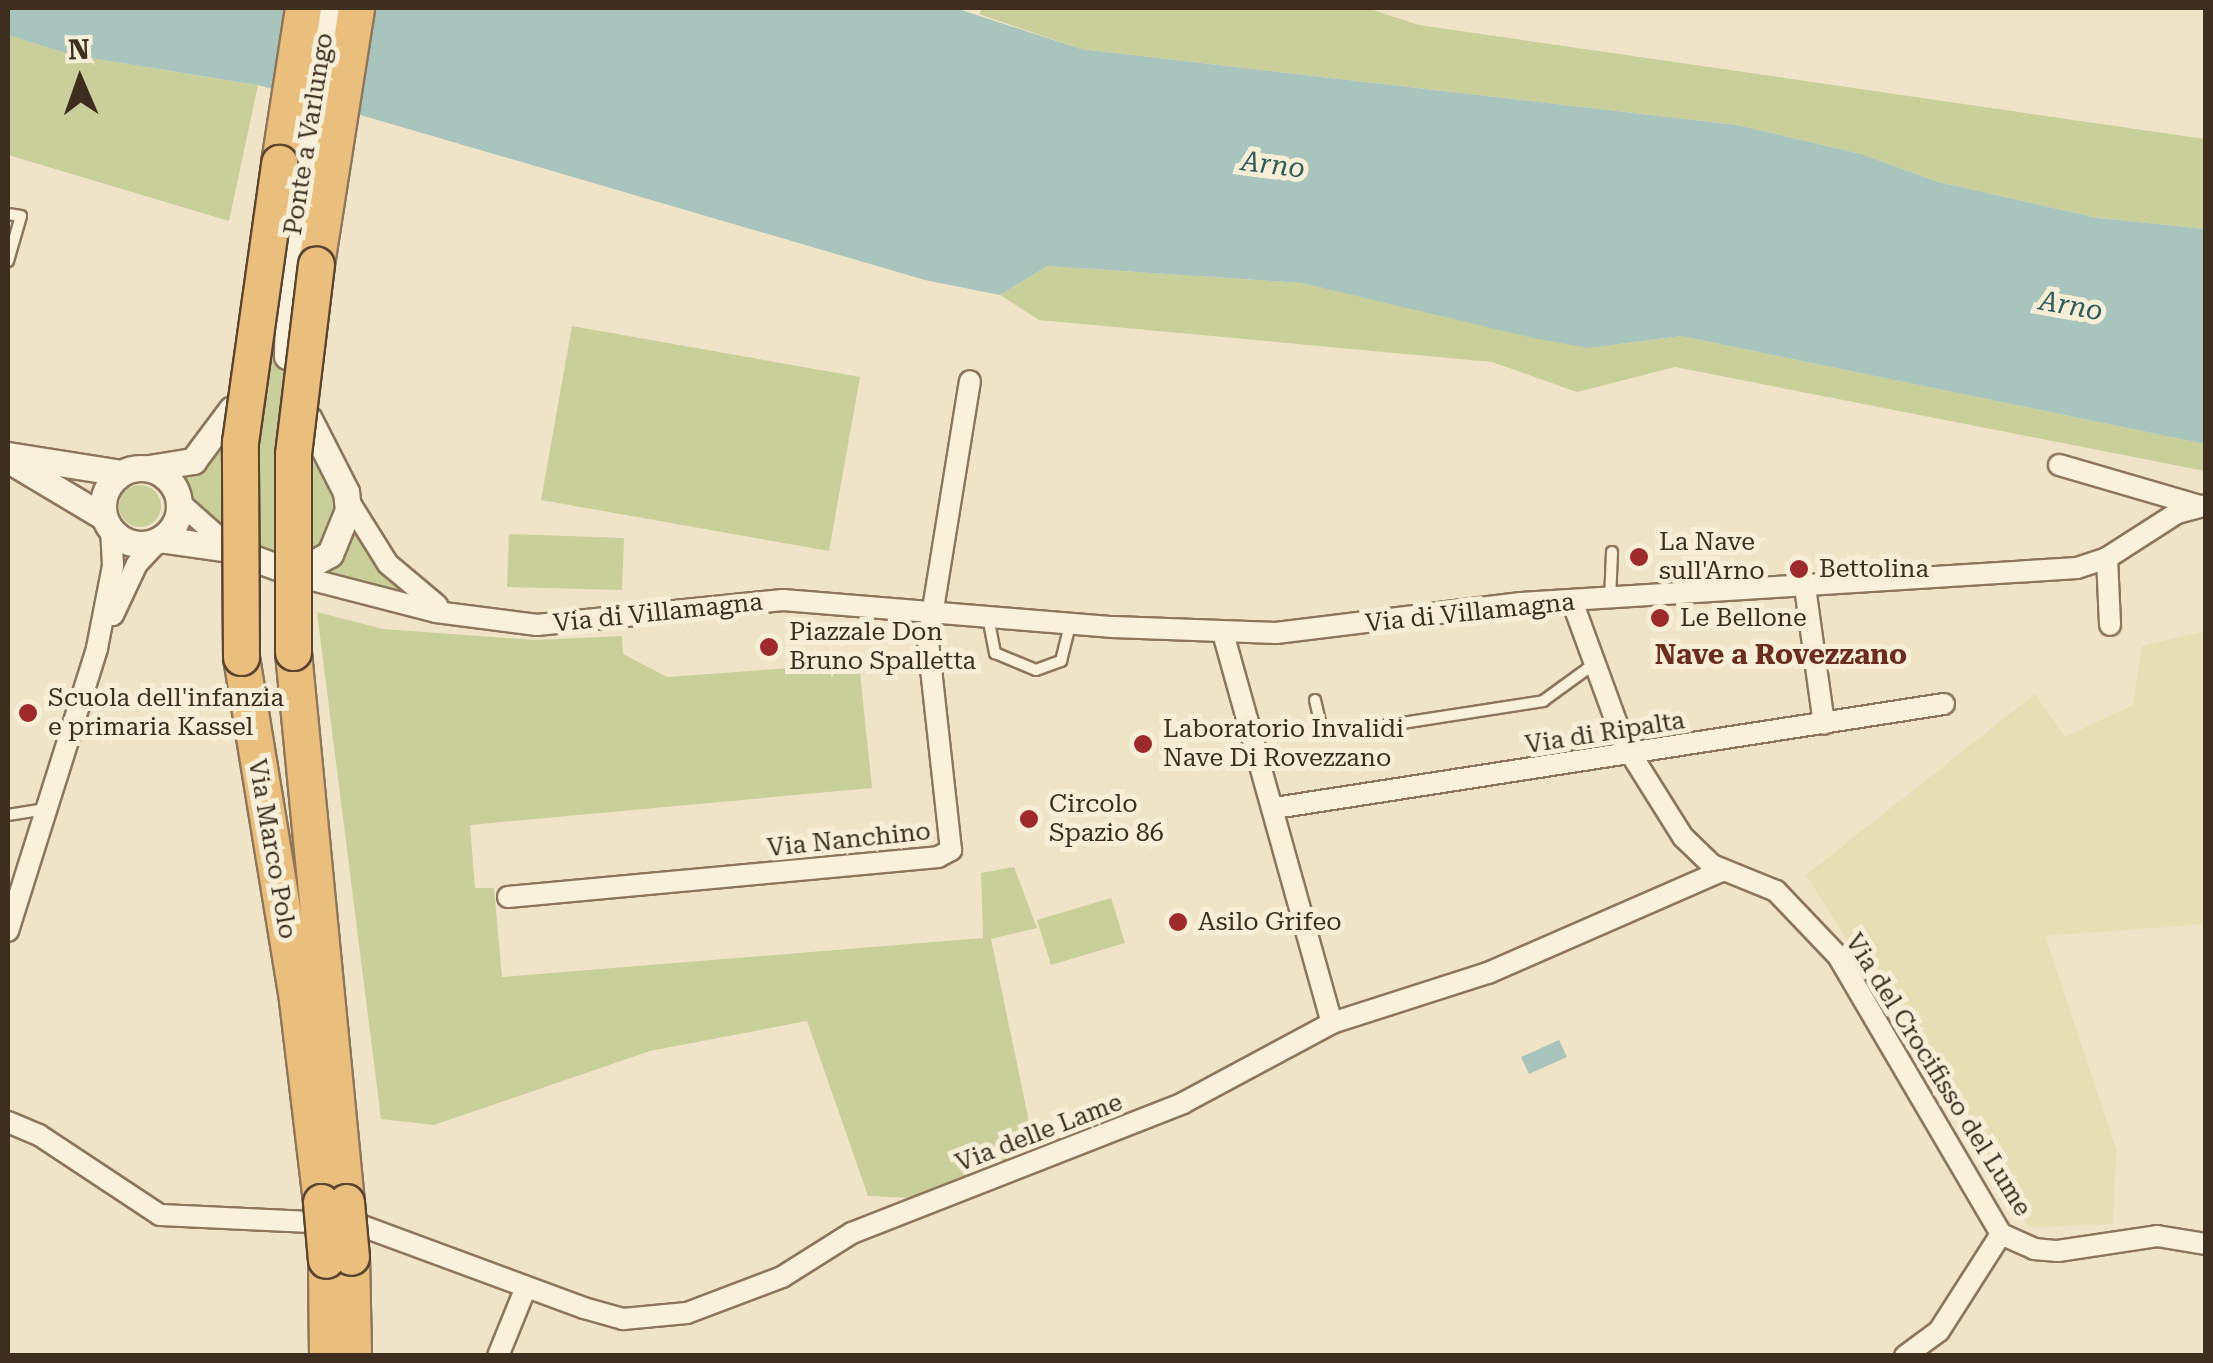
<!DOCTYPE html>
<html>
<head>
<meta charset="utf-8">
<style>
	body { margin:0 }
	#map { position:relative; width:2213px; height:1363px; overflow:hidden; background:#f0e4c8; font-family:"Roboto Serif",serif }
	div>[style] { position:absolute }
	.farmland>* { inset:0; background:#e6deb5 }
	.green>* { inset:0; background:#c9cf9b }
	.round { border-radius:50% }
	.water>* { inset:0; background:#a9c4bc }
	.roads { filter:drop-shadow(2px 0 #8d765c) drop-shadow(-2px 0 #8d765c) drop-shadow(0 2px #8d765c) drop-shadow(0 -2px #8d765c) }
	.service>* { height:10px; margin:-5px; padding:0 5px; transform-origin:5px; border-radius:5px; background:#faf1dc }
	.minor>* { height:20px; margin:-10px; padding:0 10px; transform-origin:10px; border-radius:10px; background:#faf1dc }
	.tertiary>* { height:25px; margin:-12.5px; padding:0 12.5px; transform-origin:12.5px; border-radius:12.5px; background:#faf1dc }
	.tertiary>.ring { margin:-12.5px; padding:0; box-sizing:content-box; background:none; border:25px solid #faf1dc; border-radius:50% }
	.trunk>* { height:35px; margin:-17.5px; padding:0 17.5px; transform-origin:17.5px; border-radius:17.5px; background:#eabe7c }
	.bridges { filter:drop-shadow(2px 0 #5b4430) drop-shadow(-2px 0 #5b4430) drop-shadow(0 2px #5b4430) drop-shadow(0 -2px #5b4430) }
	.trunk-bridge>* { height:35px; margin:-17.5px; padding:0 17.5px; transform-origin:17.5px; border-radius:17.5px; background:#eabe7c }
	.dots>* { width:28px; height:28px; translate:-50% -50%; box-sizing:border-box; border:5px solid #f7eed8; border-radius:50% }
	span { translate:-50% -50%; white-space:nowrap; text-align:center; line-height:1.15; -webkit-text-stroke:10px #f7eed8; paint-order:stroke }
	.street-label { font-size:25px; color:#3d2e20 }
	.poi-label { font-size:25px; color:#3d2e20 }
	.left { translate:0 -50%; text-align:left }
	.water-label { font-size:28px; color:#2f5d5a; font-style:italic }
	.neighbourhood-label { font-size:28px; color:#6b2e1e; font-weight:700 }
	.frame { position:absolute; inset:0; border:10px solid #3d2e20; pointer-events:none }
	.north { position:absolute; left:30px; top:30px; width:100px; height:100px; -webkit-text-stroke:8px #f7eed8; paint-order:stroke; rotate:358deg; font-size:28px; font-weight:700; line-height:40px; text-align:center; color:#3d2e20 }
	.north::after { content:''; display:block; margin:auto; width:35px; height:45px; background:#3d2e20; clip-path:polygon(50% 0,100% 100%,50% 72%,0 100%) }
</style>
</head>
<body>
<div id="map">
	<div class="farmland">
		<div style="clip-path:polygon(2205px 631px,2205px 924px,2045px 936px,2116px 1149px,2113px 1224px,2029px 1227px,1806px 875px,2035px 694px,2065px 737px,2133px 705px,2142px 646px)"></div>
	</div>
	<div class="green">
		<div style="clip-path:polygon(982px 8px,1367px 8px,1419px 25px,2205px 139px,2205px 229px,2098px 218px,1938px 182px,1861px 154px,1737px 125px,1081px 49px,979px 14px)"></div>
		<div style="clip-path:polygon(8px 35px,72px 55px,258px 85px,229px 221px,8px 155px)"></div>
		<div style="clip-path:polygon(1047px 266px,1302px 283px,1589px 348px,1681px 336px,2205px 444px,2205px 471px,1675px 367px,1577px 392px,1492px 362px,1039px 320px,1000px 295px)"></div>
		<div style="clip-path:polygon(572px 326px,860px 377px,829px 551px,541px 500px)"></div>
		<div style="clip-path:polygon(270px 347px,279px 347px,284px 376px,340px 504px,320px 554px,270px 555px,192px 513px,180px 476px,192px 474px)"></div>
		<div class="round" style="left:119px;top:485px;width:42px;height:42px"></div>
		<div style="clip-path:polygon(354px 519px,377px 564px,410px 596px,312px 577px)"></div>
		<div style="clip-path:polygon(509px 534px,624px 538px,622px 590px,507px 587px)"></div>
		<div style="clip-path:polygon(317px 612px,383px 629px,536px 640px,622px 636px,623px 654px,667px 677px,859px 663px,872px 788px,470px 825px,475px 888px,494px 888px,502px 977px,983px 938px,981px 873px,1014px 867px,1037px 928px,991px 939px,1036px 1155px,914px 1198px,868px 1196px,807px 1021px,650px 1051px,434px 1125px,381px 1119px)"></div>
		<div style="clip-path:polygon(1111px 898px,1125px 943px,1051px 965px,1037px 920px)"></div>
	</div>
	<div class="water">
		<div style="clip-path:polygon(8px 8px,955px 8px,1081px 49px,1737px 125px,1861px 154px,1938px 182px,2098px 218px,2205px 229px,2205px 444px,1681px 336px,1589px 348px,1538px 339px,1302px 283px,1047px 266px,1000px 295px,925px 280px,258px 85px,72px 55px,8px 35px)"></div>
		<div style="clip-path:polygon(1559px 1040px,1567px 1057px,1529px 1074px,1521px 1057px)"></div>
	</div>
	<div class="roads">
		<div class="service">
			<div style="left:8px;top:214px;width:13px;rotate:9deg"></div>
			<div style="left:21px;top:216px;width:47px;rotate:106.1deg"></div>
			<div style="left:1610px;top:600px;width:48px;rotate:-87.6deg"></div>
			<div style="left:988px;top:617px;width:37px;rotate:79deg"></div>
			<div style="left:995px;top:653px;width:44px;rotate:22.5deg"></div>
			<div style="left:1036px;top:670px;width:27px;rotate:-20deg"></div>
			<div style="left:1061px;top:661px;width:38px;rotate:-76deg"></div>
			<div style="left:1315px;top:700px;width:32px;rotate:77deg"></div>
			<div style="left:1322px;top:731px;width:9px;rotate:18deg"></div>
			<div style="left:1331px;top:734px;width:215px;rotate:-8.8deg"></div>
			<div style="left:1543px;top:701px;width:63px;rotate:-36deg"></div>
			<div style="left:8px;top:815px;width:38px;rotate:-9deg"></div>
		</div>
		<div class="minor">
			<div style="left:2059px;top:465px;width:147px;rotate:16.2deg"></div>
			<div style="left:348px;top:500px;width:75px;rotate:58deg"></div>
			<div style="left:388px;top:564px;width:64px;rotate:39.9deg"></div>
			<div style="left:179px;top:502px;width:59px;rotate:41.6deg"></div>
			<div style="left:2107px;top:558px;width:67px;rotate:87.4deg"></div>
			<div style="left:301px;top:577px;width:139px;rotate:14.5deg"></div>
			<div style="left:436px;top:612px;width:102px;rotate:7.3deg"></div>
			<div style="left:537px;top:625px;width:247px;rotate:-5.8deg"></div>
			<div style="left:783px;top:600px;width:331px;rotate:4.7deg"></div>
			<div style="left:1113px;top:627px;width:163px;rotate:2.1deg"></div>
			<div style="left:1276px;top:633px;width:247px;rotate:-7deg"></div>
			<div style="left:1521px;top:603px;width:557px;rotate:-3.6deg"></div>
			<div style="left:2077px;top:568px;width:32px;rotate:-18deg"></div>
			<div style="left:2107px;top:558px;width:83px;rotate:-32.7deg"></div>
			<div style="left:2177px;top:513px;width:30px;rotate:-15deg"></div>
			<div style="left:1805px;top:587px;width:138px;rotate:82.1deg"></div>
			<div style="left:1572px;top:601px;width:151px;rotate:69.9deg"></div>
			<div style="left:1624px;top:743px;width:111px;rotate:57.9deg"></div>
			<div style="left:1683px;top:837px;width:40px;rotate:44deg"></div>
			<div style="left:1712px;top:865px;width:69px;rotate:22.1deg"></div>
			<div style="left:1776px;top:891px;width:90px;rotate:46.4deg"></div>
			<div style="left:1838px;top:956px;width:322px;rotate:59.6deg"></div>
			<div style="left:2001px;top:1234px;width:36px;rotate:24deg"></div>
			<div style="left:2034px;top:1249px;width:24px;rotate:5deg"></div>
			<div style="left:2058px;top:1251px;width:100px;rotate:-8.6deg"></div>
			<div style="left:2157px;top:1236px;width:50px;rotate:9.3deg"></div>
			<div style="left:113px;top:615px;width:56px;rotate:-64.8deg"></div>
			<div style="left:137px;top:564px;width:34px;rotate:-47deg"></div>
			<div style="left:1223px;top:633px;width:405px;rotate:74.4deg"></div>
			<div style="left:1275px;top:808px;width:677px;rotate:-8.84deg"></div>
			<div style="left:508px;top:897px;width:432px;rotate:-5.3deg"></div>
			<div style="left:938px;top:857px;width:15px;rotate:-28deg"></div>
			<div style="left:951px;top:850px;width:211px;rotate:-96.3deg"></div>
			<div style="left:928px;top:640px;width:262px;rotate:-80.8deg"></div>
			<div style="left:8px;top:931px;width:297px;rotate:-72.5deg"></div>
			<div style="left:97px;top:648px;width:84px;rotate:-79deg"></div>
			<div style="left:113px;top:566px;width:37px;rotate:-93deg"></div>
			<div style="left:8px;top:1122px;width:34px;rotate:23deg"></div>
			<div style="left:39px;top:1135px;width:145px;rotate:33.5deg"></div>
			<div style="left:160px;top:1215px;width:151px;rotate:2.7deg"></div>
			<div style="left:362px;top:1226px;width:237px;rotate:20.3deg"></div>
			<div style="left:584px;top:1308px;width:41px;rotate:15.8deg"></div>
			<div style="left:623px;top:1319px;width:64px;rotate:-5.4deg"></div>
			<div style="left:687px;top:1313px;width:102px;rotate:-20.8deg"></div>
			<div style="left:782px;top:1277px;width:83px;rotate:-32.2deg"></div>
			<div style="left:852px;top:1233px;width:356px;rotate:-21.4deg"></div>
			<div style="left:1183px;top:1103px;width:169px;rotate:-28.2deg"></div>
			<div style="left:1332px;top:1023px;width:164px;rotate:-17.8deg"></div>
			<div style="left:1488px;top:973px;width:257px;rotate:-23.6deg"></div>
			<div style="left:498px;top:1356px;width:74px;rotate:-67.9deg"></div>
			<div style="left:1905px;top:1356px;width:42px;rotate:-36.3deg"></div>
			<div style="left:1939px;top:1331px;width:115px;rotate:-57.4deg"></div>
		</div>
		<div class="tertiary">
			<div style="left:287px;top:356px;width:96px;rotate:-88.8deg"></div>
			<div style="left:289px;top:260px;width:255px;rotate:-81.2deg"></div>
			<div style="left:8px;top:455px;width:115px;rotate:9deg"></div>
			<div style="left:17px;top:465px;width:101px;rotate:30.9deg"></div>
			<div class="ring" style="left:103px;top:468px;width:51px;height:51px"></div>
			<div style="left:149px;top:468px;width:45px;rotate:-9deg"></div>
			<div style="left:193px;top:461px;width:64px;rotate:-53.3deg"></div>
			<div style="left:160px;top:539px;width:64px;rotate:8.1deg"></div>
			<div style="left:250px;top:557px;width:29px;rotate:20deg"></div>
			<div style="left:301px;top:570px;width:33px;rotate:-29deg"></div>
			<div style="left:330px;top:554px;width:48px;rotate:-67.8deg"></div>
			<div style="left:348px;top:510px;width:18px;rotate:-96deg"></div>
			<div style="left:346px;top:492px;width:82px;rotate:-116.9deg"></div>
		</div>
		<div class="trunk">
			<div style="left:279px;top:163px;width:157px;rotate:-81.2deg"></div>
			<div style="left:316px;top:264px;width:259px;rotate:-81.1deg"></div>
			<div style="left:293px;top:652px;width:553px;rotate:84.5deg"></div>
			<div style="left:241px;top:657px;width:348px;rotate:80.7deg"></div>
			<div style="left:297px;top:1000px;width:203px;rotate:83.2deg"></div>
			<div style="left:351px;top:1257px;width:99px;rotate:88.8deg"></div>
			<div style="left:326px;top:1260px;width:96px;rotate:89.4deg"></div>
		</div>
	</div>
	<div class="bridges">
		<div class="trunk-bridge">
			<div style="left:293px;top:652px;width:198px;rotate:-90deg"></div>
			<div style="left:293px;top:454px;width:191px;rotate:-83.1deg"></div>
			<div style="left:241px;top:657px;width:215px;rotate:-90.3deg"></div>
			<div style="left:240px;top:442px;width:282px;rotate:-82deg"></div>
			<div style="left:321px;top:1202px;width:58px;rotate:85.1deg"></div>
			<div style="left:346px;top:1202px;width:55px;rotate:84.8deg"></div>
		</div>
	</div>
	<div class="dots">
		<div style="left:1639px;top:557px;background:#9e2a2b"></div>
		<div style="left:1799px;top:569px;background:#9e2a2b"></div>
		<div style="left:1660px;top:618px;background:#9e2a2b"></div>
		<div style="left:769px;top:647px;background:#9e2a2b"></div>
		<div style="left:28px;top:713px;background:#9e2a2b"></div>
		<div style="left:1143px;top:744px;background:#9e2a2b"></div>
		<div style="left:1029px;top:819px;background:#9e2a2b"></div>
		<div style="left:1178px;top:922px;background:#9e2a2b"></div>
	</div>
	<div class="street-label">
		<span style="left:309px;top:134px;rotate:-81deg">Ponte a Varlungo</span>
		<span style="left:658px;top:613px;rotate:-6deg">Via di Villamagna</span>
		<span style="left:1470px;top:613px;rotate:-6deg">Via di Villamagna</span>
		<span style="left:1605px;top:733px;rotate:-9deg">Via di Ripalta</span>
		<span style="left:849px;top:840px;rotate:-6deg">Via Nanchino</span>
		<span style="left:272px;top:849px;rotate:80deg">Via Marco Polo</span>
		<span style="left:1938px;top:1075px;rotate:58deg">Via del Crocifisso del Lume</span>
		<span style="left:1039px;top:1133px;rotate:-21deg">Via delle Lame</span>
	</div>
	<div class="poi-label">
		<span class="left" style="left:1659px;top:557px">La Nave<br>sull'Arno</span>
		<span class="left" style="left:1819px;top:569px">Bettolina</span>
		<span class="left" style="left:1680px;top:618px">Le Bellone</span>
		<span class="left" style="left:789px;top:647px">Piazzale Don<br>Bruno Spalletta</span>
		<span class="left" style="left:48px;top:713px">Scuola dell'infanzia<br>e primaria Kassel</span>
		<span class="left" style="left:1163px;top:744px">Laboratorio Invalidi<br>Nave Di Rovezzano</span>
		<span class="left" style="left:1049px;top:819px">Circolo<br>Spazio 86</span>
		<span class="left" style="left:1198px;top:922px">Asilo Grifeo</span>
	</div>
	<div class="water-label">
		<span style="left:1273px;top:165px;rotate:7deg">Arno</span>
		<span style="left:2071px;top:306px;rotate:10deg">Arno</span>
	</div>
	<div class="neighbourhood-label">
		<span style="left:1781px;top:655px">Nave a Rovezzano</span>
	</div>
	<div class="frame"></div>
	<div class="north">N</div>
</div>
</body>
</html>
